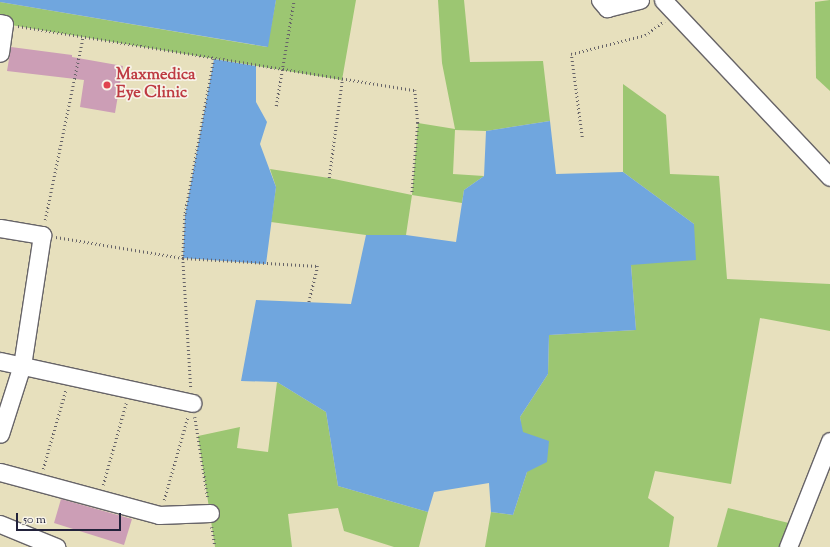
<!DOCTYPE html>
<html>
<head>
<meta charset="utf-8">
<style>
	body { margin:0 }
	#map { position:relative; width:830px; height:547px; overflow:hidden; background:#e7e0bd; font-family:"Sorts Mill Goudy",serif }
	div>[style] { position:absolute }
	.green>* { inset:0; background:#9cc672 }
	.water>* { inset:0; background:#70a6de }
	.building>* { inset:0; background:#cc9eb6 }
	.path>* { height:2.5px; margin-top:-1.25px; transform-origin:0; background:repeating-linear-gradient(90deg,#676468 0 1px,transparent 0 4px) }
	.roads { filter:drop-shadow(1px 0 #676468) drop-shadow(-1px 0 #676468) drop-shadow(0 1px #676468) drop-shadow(0 -1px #676468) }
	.minor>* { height:17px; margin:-8.5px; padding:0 8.5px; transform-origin:8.5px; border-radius:8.5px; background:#fff }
	.dots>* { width:11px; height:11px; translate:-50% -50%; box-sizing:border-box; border:2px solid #f7f3e8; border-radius:50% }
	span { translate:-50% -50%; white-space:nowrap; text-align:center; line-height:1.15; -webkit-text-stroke:3.5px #f7f3e8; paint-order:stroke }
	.health-label { font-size:16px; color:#be3a42; font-weight:700 }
	.left { translate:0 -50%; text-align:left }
	.scale { position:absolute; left:16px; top:513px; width:105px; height:18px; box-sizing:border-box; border:2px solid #22223b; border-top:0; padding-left:5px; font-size:12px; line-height:14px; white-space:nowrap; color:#22223b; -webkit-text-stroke:3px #f7f3e8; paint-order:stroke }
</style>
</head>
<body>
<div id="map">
	<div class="green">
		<div style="clip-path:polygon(276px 0,356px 0,342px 80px,5px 24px,0 53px,0 2px,267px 47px)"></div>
		<div style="clip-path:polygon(438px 0,464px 0,470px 62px,543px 61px,550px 121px,486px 131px,455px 130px,453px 174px,484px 176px,464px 190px,462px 203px,412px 195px,406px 235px,366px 235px,271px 222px,276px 187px,270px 169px,329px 178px,412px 195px,418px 123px,455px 129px,442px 63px)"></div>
		<div style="clip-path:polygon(830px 0,830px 91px,816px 78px,815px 2px)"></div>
		<div style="clip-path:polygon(623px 84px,666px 115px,670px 174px,719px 176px,727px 279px,830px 284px,830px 331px,760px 318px,731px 484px,655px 471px,648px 498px,674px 517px,669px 547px,485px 547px,491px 512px,513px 515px,527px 472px,520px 417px,548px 374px,549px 335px,636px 330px,631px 265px,694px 224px,623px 172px)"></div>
		<div style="clip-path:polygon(277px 382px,326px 412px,338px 486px,428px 512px,419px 547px,394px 547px,344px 531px,338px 508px,288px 514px,292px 547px,215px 547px,198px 436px,240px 427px,237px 448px,268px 452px)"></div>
		<div style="clip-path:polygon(728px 508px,797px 525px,788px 547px,717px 547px)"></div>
	</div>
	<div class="water">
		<div style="clip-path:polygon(0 0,276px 0,268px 47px,0 2px)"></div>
		<div style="clip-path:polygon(214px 59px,256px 66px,256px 102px,267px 122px,260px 144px,276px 187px,266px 264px,183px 258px,185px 215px)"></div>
		<div style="clip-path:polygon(550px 121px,556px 174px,623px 172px,694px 224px,696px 260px,631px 265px,636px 330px,549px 335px,548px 374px,520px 417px,523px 432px,549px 441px,547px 462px,527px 472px,513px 515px,491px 512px,489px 483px,434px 492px,428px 512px,338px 486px,326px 412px,277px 382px,241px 381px,256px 300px,351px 304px,366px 235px,406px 235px,456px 242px,464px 190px,484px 176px,486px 131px)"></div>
	</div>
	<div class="building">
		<div style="clip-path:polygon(11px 47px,72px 55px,72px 57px,123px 66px,115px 113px,80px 107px,84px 80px,7px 71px)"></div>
		<div style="clip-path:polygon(61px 499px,132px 519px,124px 545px,54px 523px)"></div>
	</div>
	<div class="path">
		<div style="left:18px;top:26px;width:402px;rotate:9.2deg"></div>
		<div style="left:415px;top:90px;width:33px;rotate:85deg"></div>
		<div style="left:418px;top:123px;width:72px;rotate:94.8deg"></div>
		<div style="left:214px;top:59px;width:159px;rotate:100.5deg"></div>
		<div style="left:185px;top:215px;width:43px;rotate:92.7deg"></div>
		<div style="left:183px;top:258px;width:135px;rotate:3.4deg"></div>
		<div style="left:318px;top:266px;width:37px;rotate:104deg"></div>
		<div style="left:276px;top:106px;width:108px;rotate:-80.4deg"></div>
		<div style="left:582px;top:137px;width:84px;rotate:-97.5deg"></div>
		<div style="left:571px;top:54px;width:76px;rotate:-14.4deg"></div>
		<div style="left:645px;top:35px;width:24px;rotate:-36deg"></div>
		<div style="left:329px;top:178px;width:99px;rotate:-82.4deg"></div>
		<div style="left:45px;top:220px;width:187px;rotate:-78.3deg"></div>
		<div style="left:56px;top:237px;width:129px;rotate:9.4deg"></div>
		<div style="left:183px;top:258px;width:130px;rotate:86.5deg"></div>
		<div style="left:195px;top:417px;width:83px;rotate:81deg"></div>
		<div style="left:43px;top:469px;width:83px;rotate:-74deg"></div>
		<div style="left:103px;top:485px;width:85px;rotate:-74.3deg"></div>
		<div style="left:164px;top:500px;width:87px;rotate:-74.1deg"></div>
		<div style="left:212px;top:527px;width:20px;rotate:81deg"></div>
	</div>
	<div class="roads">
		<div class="minor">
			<div style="left:600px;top:0;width:11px;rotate:49deg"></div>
			<div style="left:607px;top:8px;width:34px;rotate:-14deg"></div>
			<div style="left:663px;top:0;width:243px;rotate:46.7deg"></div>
			<div style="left:0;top:23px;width:4px;rotate:14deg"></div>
			<div style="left:4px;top:24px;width:29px;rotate:98deg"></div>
			<div style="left:0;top:228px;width:43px;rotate:9.5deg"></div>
			<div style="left:42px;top:235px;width:132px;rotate:98.7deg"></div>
			<div style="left:22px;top:365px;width:72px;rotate:107.7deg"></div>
			<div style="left:0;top:361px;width:197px;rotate:12.3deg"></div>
			<div style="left:0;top:472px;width:165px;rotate:15.1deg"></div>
			<div style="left:159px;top:515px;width:51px;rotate:-2.2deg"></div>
			<div style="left:0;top:524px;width:61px;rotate:22.3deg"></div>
			<div style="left:788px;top:547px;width:114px;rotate:-68.4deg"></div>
		</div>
	</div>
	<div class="dots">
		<div style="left:107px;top:85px;background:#e0444e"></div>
	</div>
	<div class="health-label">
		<span class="left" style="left:116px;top:85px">Maxmedica<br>Eye Clinic</span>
	</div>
	<div class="scale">50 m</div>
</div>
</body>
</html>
